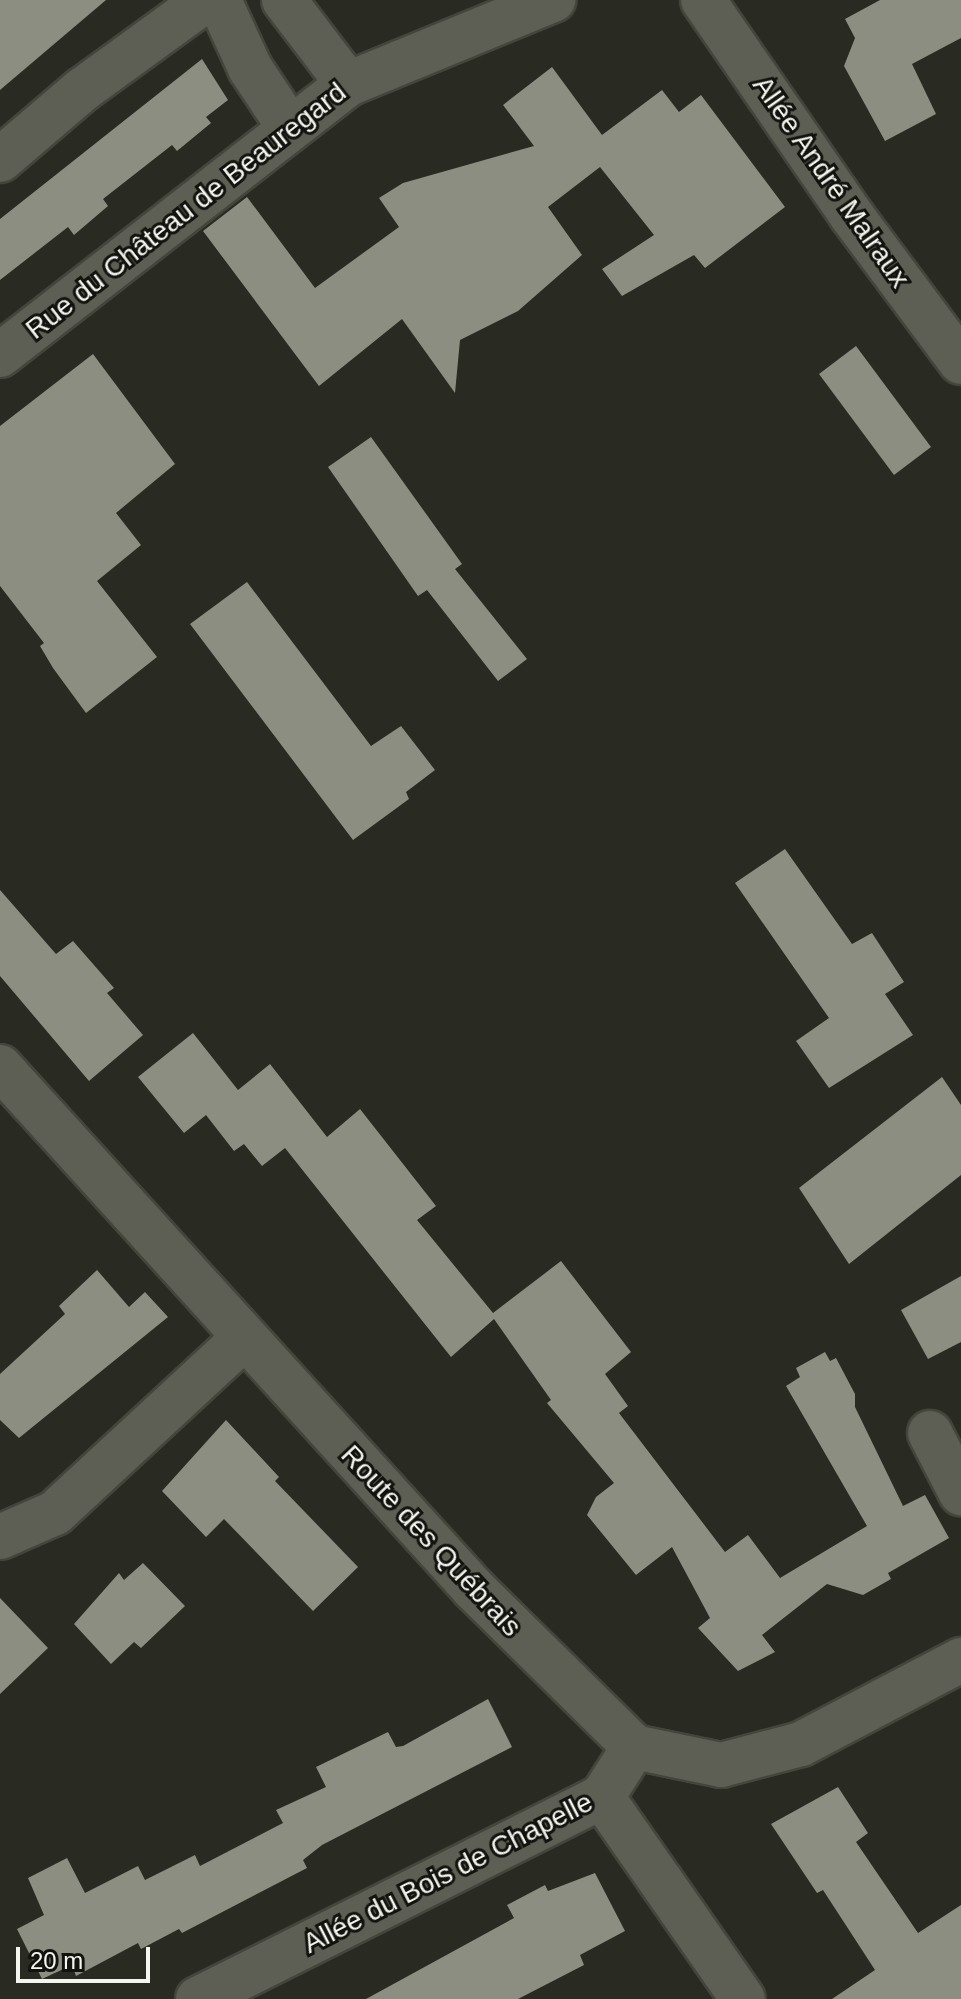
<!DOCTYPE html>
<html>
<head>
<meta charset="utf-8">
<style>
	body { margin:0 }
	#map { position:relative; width:961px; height:1999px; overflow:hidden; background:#292a21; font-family:Helvetica,sans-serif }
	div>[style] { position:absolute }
	.building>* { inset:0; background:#8d8e82 }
	.roads { filter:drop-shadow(2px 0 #44453c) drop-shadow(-2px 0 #44453c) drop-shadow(0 2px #44453c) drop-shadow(0 -2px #44453c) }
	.minor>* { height:44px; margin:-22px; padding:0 22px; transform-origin:22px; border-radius:22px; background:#5e5f54 }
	span { translate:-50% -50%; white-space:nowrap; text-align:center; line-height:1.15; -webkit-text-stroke:6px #12120e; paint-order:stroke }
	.street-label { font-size:28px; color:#f4f5ee }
	.scale { position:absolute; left:16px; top:1947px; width:134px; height:36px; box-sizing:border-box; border:4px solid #f4f5ee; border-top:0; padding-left:10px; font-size:24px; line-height:28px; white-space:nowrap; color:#f4f5ee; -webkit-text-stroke:6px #12120e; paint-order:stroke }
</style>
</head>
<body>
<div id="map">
	<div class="building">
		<div style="clip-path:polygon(0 0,106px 0,0 90px)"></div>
		<div style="clip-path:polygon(880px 0,961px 0,961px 38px,912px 64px,936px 114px,885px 141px,844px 66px,855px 38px,845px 19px)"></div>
		<div style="clip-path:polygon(202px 59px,228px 100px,206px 117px,211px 123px,177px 151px,172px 145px,103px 199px,108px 206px,74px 235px,68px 227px,0 280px,0 219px)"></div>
		<div style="clip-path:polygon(552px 67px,602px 135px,662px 90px,679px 112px,701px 95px,785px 207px,705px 268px,694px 255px,622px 296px,602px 269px,654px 235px,600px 167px,548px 207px,582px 255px,518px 311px,460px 340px,455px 393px,402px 319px,319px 386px,203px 231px,247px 197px,315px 288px,399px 227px,379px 198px,403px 183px,534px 146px,503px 105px)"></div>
		<div style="clip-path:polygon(856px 346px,931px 447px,894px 475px,819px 374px)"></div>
		<div style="clip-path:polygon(93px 354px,175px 464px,116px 513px,141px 545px,97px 581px,157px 657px,86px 713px,53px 668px,40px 646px,44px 643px,0 586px,0 426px)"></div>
		<div style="clip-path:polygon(371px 437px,462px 564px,455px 569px,527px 659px,498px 681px,427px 590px,418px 596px,328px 467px)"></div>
		<div style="clip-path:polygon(247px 582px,371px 746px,401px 726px,435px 770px,406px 792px,409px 799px,353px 840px,190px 624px)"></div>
		<div style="clip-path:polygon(785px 849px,852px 944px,872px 933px,904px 982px,885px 994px,913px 1035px,829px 1088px,796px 1041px,829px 1018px,735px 883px)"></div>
		<div style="clip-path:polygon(0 890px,56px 954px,73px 941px,114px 988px,107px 993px,143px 1035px,89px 1081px,0 976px)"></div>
		<div style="clip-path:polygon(193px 1033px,238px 1090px,270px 1064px,327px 1137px,360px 1109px,436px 1206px,417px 1220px,493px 1313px,561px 1261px,631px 1352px,605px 1374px,628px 1406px,619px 1413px,725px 1552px,748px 1535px,780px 1578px,867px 1526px,786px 1386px,800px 1377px,796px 1368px,825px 1352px,830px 1361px,836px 1358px,855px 1394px,855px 1407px,903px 1506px,925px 1495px,949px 1538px,888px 1573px,891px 1579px,863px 1595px,827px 1584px,762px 1635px,775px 1652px,738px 1671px,698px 1628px,710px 1618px,672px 1547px,636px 1575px,587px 1515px,596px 1497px,614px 1483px,547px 1403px,551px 1400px,494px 1319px,451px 1357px,285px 1148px,262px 1166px,244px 1144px,234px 1151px,206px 1115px,184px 1133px,138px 1077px)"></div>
		<div style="clip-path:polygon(942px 1077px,961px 1105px,961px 1175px,849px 1264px,799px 1188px)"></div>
		<div style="clip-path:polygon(97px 1270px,129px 1307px,145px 1292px,168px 1317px,19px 1438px,0 1420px,0 1374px,65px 1314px,59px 1306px)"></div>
		<div style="clip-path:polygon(961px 1276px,961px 1342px,928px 1359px,901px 1310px)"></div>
		<div style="clip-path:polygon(226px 1420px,279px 1477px,275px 1481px,358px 1567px,313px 1611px,224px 1519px,206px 1537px,162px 1491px)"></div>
		<div style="clip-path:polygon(143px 1563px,185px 1606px,141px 1648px,134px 1642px,111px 1664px,74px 1624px,119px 1573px,124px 1580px)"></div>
		<div style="clip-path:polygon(0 1598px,48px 1648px,0 1694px)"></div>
		<div style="clip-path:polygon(488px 1699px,512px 1747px,322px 1845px,303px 1860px,307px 1868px,182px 1933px,179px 1929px,141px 1949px,138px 1943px,76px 1976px,72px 1965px,42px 1979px,17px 1929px,44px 1915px,28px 1878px,67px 1858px,85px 1893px,138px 1866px,145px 1880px,195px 1855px,200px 1866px,283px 1823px,276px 1810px,326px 1787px,316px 1767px,388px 1732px,396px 1747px,403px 1746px)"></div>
		<div style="clip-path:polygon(838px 1787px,868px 1833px,856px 1842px,918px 1933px,961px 1905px,961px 1999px,832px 1999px,875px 1970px,823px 1890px,817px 1893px,771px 1824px)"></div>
		<div style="clip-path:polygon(595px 1873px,625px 1931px,580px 1955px,584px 1965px,518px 1999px,366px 1999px,514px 1918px,507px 1905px,545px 1885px,548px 1891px)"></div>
	</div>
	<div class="roads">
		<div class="minor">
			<div style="left:219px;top:0;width:75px;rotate:65.5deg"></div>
			<div style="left:250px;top:68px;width:71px;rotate:56.5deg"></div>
			<div style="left:284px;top:0;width:106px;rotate:52.7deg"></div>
			<div style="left:703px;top:0;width:262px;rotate:55.4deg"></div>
			<div style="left:852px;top:216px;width:182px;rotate:53.3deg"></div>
			<div style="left:0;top:160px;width:108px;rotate:-40.5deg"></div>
			<div style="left:82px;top:90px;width:153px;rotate:-36deg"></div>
			<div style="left:0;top:355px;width:441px;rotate:-37.9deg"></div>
			<div style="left:348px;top:84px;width:222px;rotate:-22.3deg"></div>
			<div style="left:0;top:1067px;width:705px;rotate:47.76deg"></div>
			<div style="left:474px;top:1589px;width:225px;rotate:44.6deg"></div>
			<div style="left:634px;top:1747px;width:89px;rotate:11.7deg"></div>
			<div style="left:721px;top:1765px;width:83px;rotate:-14.7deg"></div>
			<div style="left:801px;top:1744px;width:181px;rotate:-27.7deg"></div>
			<div style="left:930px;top:1433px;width:68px;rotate:62.7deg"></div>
			<div style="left:0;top:1537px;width:60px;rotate:-23.6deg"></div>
			<div style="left:55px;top:1513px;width:256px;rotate:-42.8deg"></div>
			<div style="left:602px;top:1797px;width:246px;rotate:55.1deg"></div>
			<div style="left:198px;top:1999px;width:452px;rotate:-26.6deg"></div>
			<div style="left:602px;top:1797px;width:59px;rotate:-57.4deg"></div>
		</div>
	</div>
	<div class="street-label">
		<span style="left:831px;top:182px;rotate:55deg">Allée André Malraux</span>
		<span style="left:186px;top:211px;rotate:-38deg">Rue du Château de Beauregard</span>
		<span style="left:431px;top:1541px;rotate:47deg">Route des Québrais</span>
		<span style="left:448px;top:1873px;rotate:-27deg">Allée du Bois de Chapelle</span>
	</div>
	<div class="scale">20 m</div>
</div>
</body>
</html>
